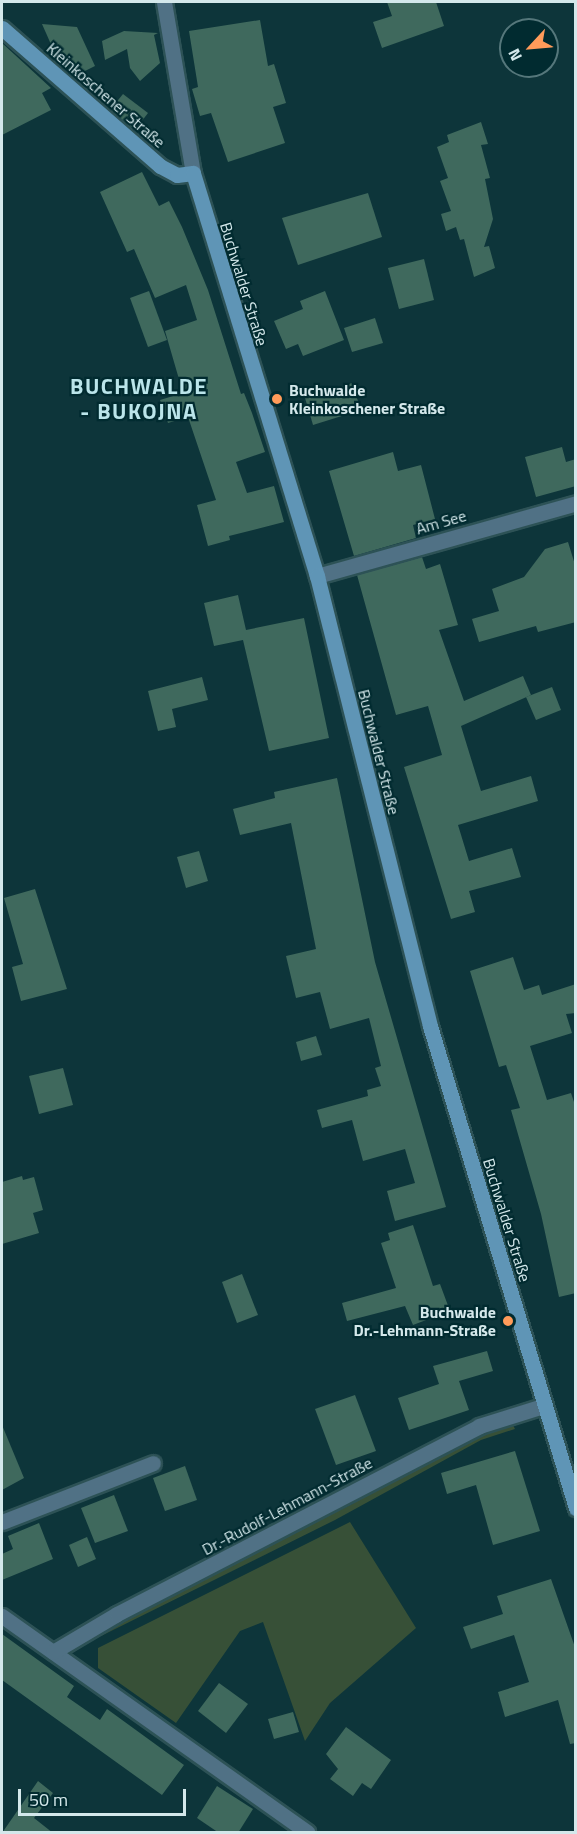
<!DOCTYPE html>
<html>
<head>
<meta charset="utf-8">
<style>
	body { margin:0 }
	#map { position:relative; width:577px; height:1834px; overflow:hidden; background:#0d353a; font-family:"Titillium Web",sans-serif }
	div>[style] { position:absolute }
	.green>* { inset:0; background:#375037 }
	.building>* { inset:0; background:#3f695d }
	.roads { filter:drop-shadow(2px 0 #2d5256) drop-shadow(-2px 0 #2d5256) drop-shadow(0 2px #2d5256) drop-shadow(0 -2px #2d5256) }
	.street>* { height:15px; margin:-7.5px; padding:0 7.5px; transform-origin:7.5px; border-radius:7.5px; background:#507185 }
	.secondary>* { height:15px; margin:-7.5px; padding:0 7.5px; transform-origin:7.5px; border-radius:7.5px; background:#5f95b6 }
	.dots>* { width:16px; height:16px; translate:-50% -50%; box-sizing:border-box; border:3px solid #012b30; border-radius:50% }
	span { translate:-50% -50%; white-space:nowrap; text-align:center; line-height:1.15; -webkit-text-stroke:4.5px #012b30; paint-order:stroke }
	.street-label { font-size:16px; color:#d4e8eb }
	.poi-label { font-size:16px; color:#d4e8eb; font-weight:700 }
	.left { translate:0 -50%; text-align:left }
	.right { translate:-100% -50%; text-align:right }
	.district-label { font-size:22px; color:#bbe5ea; font-weight:700; letter-spacing:1.5px }
	.frame { position:absolute; inset:0; border:3px solid #d4e8eb; pointer-events:none }
	.north { position:absolute; left:499px; top:18px; width:60px; height:60px; box-sizing:border-box; background:#012b30; border:2px solid #55777b; border-radius:50%; rotate:244deg; font-size:16px; font-weight:700; line-height:24px; text-align:center; color:#d4e8eb }
	.north::after { content:''; display:block; margin:auto; width:21px; height:27px; background:#ff9b5a; clip-path:polygon(50% 0,100% 100%,50% 72%,0 100%) }
	.scale { position:absolute; left:18px; top:1789px; width:168px; height:27px; box-sizing:border-box; border:3px solid #d4e8eb; border-top:0; padding-left:8px; font-size:18px; line-height:21px; white-space:nowrap; color:#d4e8eb; -webkit-text-stroke:4px #012b30; paint-order:stroke }
</style>
</head>
<body>
<div id="map">
	<div class="green">
		<div style="clip-path:polygon(512px 1423px,515px 1429px,481px 1440px,335px 1520px,101px 1636px,99px 1631px,352px 1504px,448px 1448px)"></div>
		<div style="clip-path:polygon(350px 1522px,416px 1628px,330px 1703px,305px 1741px,263px 1622px,240px 1631px,176px 1723px,98px 1668px,98px 1648px)"></div>
	</div>
	<div class="building">
		<div style="clip-path:polygon(387px 2px,436px 2px,444px 26px,382px 48px,373px 22px,392px 16px)"></div>
		<div style="clip-path:polygon(260px 20px,268px 66px,274px 64px,286px 103px,273px 107px,285px 143px,228px 162px,211px 113px,200px 116px,192px 89px,198px 87px,189px 31px)"></div>
		<div style="clip-path:polygon(42px 24px,77px 27px,95px 66px,73px 77px,61px 67px)"></div>
		<div style="clip-path:polygon(124px 31px,158px 33px,154px 35px,160px 63px,140px 81px,130px 68px,127px 49px,105px 60px,102px 41px)"></div>
		<div style="clip-path:polygon(2px 43px,51px 88px,42px 93px,51px 110px,2px 135px)"></div>
		<div style="clip-path:polygon(123px 94px,148px 113px,135px 130px,110px 110px)"></div>
		<div style="clip-path:polygon(481px 122px,488px 144px,481px 145px,490px 178px,485px 179px,493px 219px,484px 247px,489px 246px,495px 268px,474px 277px,464px 239px,460px 240px,456px 227px,446px 231px,441px 214px,451px 211px,440px 181px,448px 178px,437px 147px,449px 142px,447px 135px)"></div>
		<div style="clip-path:polygon(142px 172px,159px 206px,169px 201px,182px 227px,208px 290px,241px 394px,244px 393px,252px 413px,265px 452px,236px 462px,247px 493px,274px 486px,284px 522px,229px 536px,230px 540px,208px 546px,197px 505px,216px 500px,188px 417px,168px 423px,160px 400px,183px 393px,165px 331px,197px 320px,186px 285px,155px 298px,134px 249px,127px 252px,100px 192px)"></div>
		<div style="clip-path:polygon(368px 193px,382px 237px,298px 265px,282px 218px)"></div>
		<div style="clip-path:polygon(424px 259px,434px 300px,399px 309px,388px 268px)"></div>
		<div style="clip-path:polygon(149px 291px,167px 340px,148px 347px,130px 298px)"></div>
		<div style="clip-path:polygon(325px 291px,344px 340px,303px 356px,298px 344px,286px 349px,274px 321px,303px 309px,300px 301px)"></div>
		<div style="clip-path:polygon(375px 318px,383px 343px,352px 352px,344px 328px)"></div>
		<div style="clip-path:polygon(352px 383px,361px 410px,313px 425px,305px 398px)"></div>
		<div style="clip-path:polygon(562px 447px,566px 462px,576px 459px,576px 486px,536px 497px,525px 457px)"></div>
		<div style="clip-path:polygon(393px 452px,398px 471px,421px 465px,435px 519px,413px 525px,416px 538px,354px 556px,329px 471px)"></div>
		<div style="clip-path:polygon(568px 542px,576px 568px,576px 622px,538px 632px,536px 626px,479px 642px,472px 619px,499px 611px,492px 589px,524px 577px,545px 549px)"></div>
		<div style="clip-path:polygon(422px 557px,426px 569px,440px 564px,458px 625px,439px 630px,464px 701px,523px 676px,531px 695px,461px 726px,481px 791px,531px 776px,538px 801px,458px 825px,469px 861px,512px 848px,521px 877px,469px 891px,475px 912px,451px 919px,404px 767px,442px 755px,428px 706px,396px 715px,357px 575px)"></div>
		<div style="clip-path:polygon(238px 595px,246px 630px,304px 618px,329px 738px,269px 751px,243px 640px,214px 646px,204px 603px)"></div>
		<div style="clip-path:polygon(202px 677px,208px 700px,172px 709px,176px 727px,158px 731px,148px 691px)"></div>
		<div style="clip-path:polygon(552px 687px,561px 710px,536px 720px,526px 697px)"></div>
		<div style="clip-path:polygon(337px 778px,375px 962px,446px 1207px,395px 1221px,387px 1191px,415px 1183px,405px 1149px,363px 1161px,352px 1120px,322px 1128px,317px 1110px,368px 1096px,367px 1090px,381px 1086px,375px 1068px,381px 1066px,369px 1018px,330px 1029px,320px 992px,296px 998px,286px 956px,316px 949px,291px 823px,240px 835px,233px 809px,275px 798px,274px 792px)"></div>
		<div style="clip-path:polygon(199px 851px,208px 881px,186px 888px,177px 857px)"></div>
		<div style="clip-path:polygon(35px 889px,67px 989px,21px 1001px,12px 967px,23px 964px,4px 898px)"></div>
		<div style="clip-path:polygon(513px 957px,524px 990px,539px 985px,542px 995px,576px 984px,576px 1013px,566px 1014px,572px 1033px,530px 1046px,547px 1100px,571px 1093px,576px 1108px,576px 1293px,559px 1297px,541px 1214px,511px 1110px,520px 1108px,506px 1065px,499px 1067px,470px 971px)"></div>
		<div style="clip-path:polygon(316px 1036px,322px 1055px,301px 1061px,296px 1042px)"></div>
		<div style="clip-path:polygon(63px 1068px,73px 1105px,39px 1114px,29px 1076px)"></div>
		<div style="clip-path:polygon(22px 1176px,23px 1180px,34px 1177px,43px 1210px,33px 1213px,39px 1233px,2px 1244px,2px 1182px)"></div>
		<div style="clip-path:polygon(413px 1225px,433px 1286px,440px 1284px,450px 1311px,413px 1325px,405px 1306px,347px 1321px,342px 1303px,396px 1288px,381px 1243px,390px 1240px,388px 1233px)"></div>
		<div style="clip-path:polygon(242px 1274px,258px 1315px,237px 1323px,222px 1282px)"></div>
		<div style="clip-path:polygon(487px 1351px,493px 1371px,459px 1381px,469px 1410px,409px 1430px,398px 1398px,439px 1384px,433px 1366px)"></div>
		<div style="clip-path:polygon(355px 1395px,376px 1451px,336px 1465px,315px 1409px)"></div>
		<div style="clip-path:polygon(2px 1425px,24px 1478px,2px 1490px)"></div>
		<div style="clip-path:polygon(515px 1451px,540px 1531px,493px 1545px,476px 1485px,447px 1494px,441px 1473px)"></div>
		<div style="clip-path:polygon(185px 1466px,197px 1500px,165px 1511px,153px 1478px)"></div>
		<div style="clip-path:polygon(114px 1495px,128px 1531px,95px 1543px,81px 1508px)"></div>
		<div style="clip-path:polygon(39px 1523px,53px 1559px,2px 1580px,2px 1554px,13px 1549px,8px 1536px)"></div>
		<div style="clip-path:polygon(87px 1537px,96px 1559px,78px 1567px,69px 1545px)"></div>
		<div style="clip-path:polygon(551px 1579px,576px 1650px,576px 1743px,570px 1744px,558px 1700px,505px 1717px,498px 1692px,529px 1682px,514px 1635px,471px 1649px,463px 1627px,503px 1614px,497px 1596px)"></div>
		<div style="clip-path:polygon(2px 1634px,74px 1686px,67px 1697px,100px 1720px,107px 1709px,184px 1765px,162px 1795px,2px 1680px)"></div>
		<div style="clip-path:polygon(219px 1683px,248px 1704px,226px 1733px,198px 1711px)"></div>
		<div style="clip-path:polygon(293px 1712px,299px 1732px,274px 1739px,268px 1719px)"></div>
		<div style="clip-path:polygon(346px 1727px,391px 1760px,371px 1789px,362px 1783px,353px 1796px,330px 1779px,338px 1769px,326px 1754px)"></div>
		<div style="clip-path:polygon(38px 1781px,53px 1793px,34px 1818px,53px 1833px,2px 1833px)"></div>
		<div style="clip-path:polygon(217px 1786px,253px 1809px,238px 1833px,219px 1833px,197px 1818px)"></div>
	</div>
	<div class="roads">
		<div class="street">
			<div style="left:164px;top:2px;width:173px;rotate:80.4deg"></div>
			<div style="left:317px;top:576px;width:269px;rotate:-15.7deg"></div>
			<div style="left:2px;top:1522px;width:162px;rotate:-21.3deg"></div>
			<div style="left:2px;top:1616px;width:374px;rotate:35.3deg"></div>
			<div style="left:53px;top:1652px;width:74px;rotate:-30.7deg"></div>
			<div style="left:117px;top:1614px;width:408px;rotate:-27.4deg"></div>
			<div style="left:479px;top:1426px;width:67px;rotate:-17.4deg"></div>
		</div>
		<div class="secondary">
			<div style="left:2px;top:28px;width:210px;rotate:41.1deg"></div>
			<div style="left:160px;top:166px;width:19px;rotate:28deg"></div>
			<div style="left:177px;top:175px;width:16px;rotate:-7deg"></div>
			<div style="left:193px;top:173px;width:422px;rotate:72.9deg"></div>
			<div style="left:317px;top:576px;width:464px;rotate:75.9deg"></div>
			<div style="left:430px;top:1026px;width:504px;rotate:73.15deg"></div>
		</div>
	</div>
	<div class="dots">
		<div style="left:277px;top:399px;background:#ff9b5a"></div>
		<div style="left:508px;top:1321px;background:#ff9b5a"></div>
	</div>
	<div class="street-label">
		<span style="left:106px;top:95px;rotate:41deg">Kleinkoschener Straße</span>
		<span style="left:244px;top:284px;rotate:73deg">Buchwalder Straße</span>
		<span style="left:441px;top:522px;rotate:-16deg">Am See</span>
		<span style="left:379px;top:752px;rotate:76deg">Buchwalder Straße</span>
		<span style="left:507px;top:1220px;rotate:73deg">Buchwalder Straße</span>
		<span style="left:287px;top:1506px;rotate:-28deg">Dr.-Rudolf-Lehmann-Straße</span>
	</div>
	<div class="poi-label">
		<span class="left" style="left:289px;top:399px">Buchwalde<br>Kleinkoschener Straße</span>
		<span class="right" style="left:496px;top:1321px">Buchwalde<br>Dr.-Lehmann-Straße</span>
	</div>
	<div class="district-label">
		<span style="left:139px;top:399px">BUCHWALDE<br>- BUKOJNA</span>
	</div>
	<div class="frame"></div>
	<div class="north">N</div>
	<div class="scale">50 m</div>
</div>
</body>
</html>
